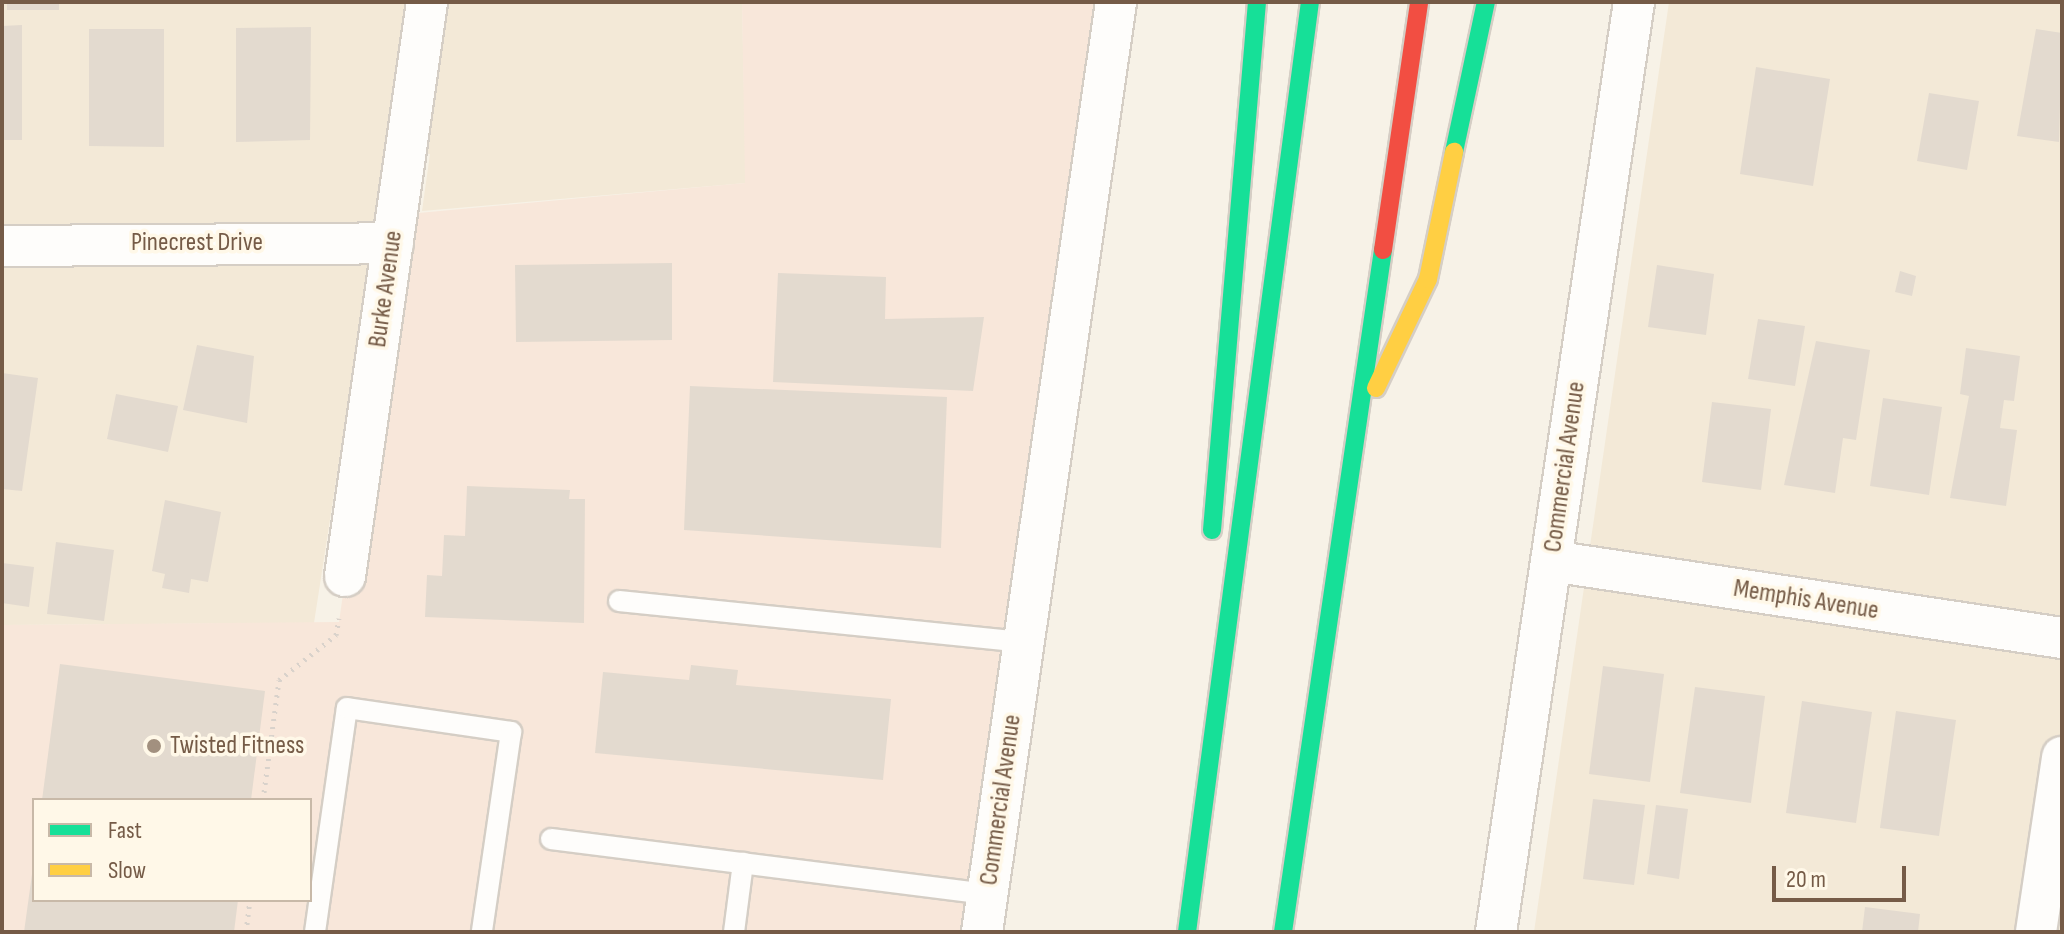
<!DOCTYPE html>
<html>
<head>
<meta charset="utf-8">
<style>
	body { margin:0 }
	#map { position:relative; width:2064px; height:934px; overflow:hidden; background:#f7f2e7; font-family:"Sofia Sans Condensed",sans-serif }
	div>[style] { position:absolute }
	.residential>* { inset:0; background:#f3e9d7 }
	.commercial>* { inset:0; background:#f8e7da }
	.building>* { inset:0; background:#e3dacf }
	.path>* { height:5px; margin-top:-2.5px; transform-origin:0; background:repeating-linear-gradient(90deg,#d9d2cb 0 2px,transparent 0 8px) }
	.roads { filter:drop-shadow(2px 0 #d5cec5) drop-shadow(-2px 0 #d5cec5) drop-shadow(0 2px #d5cec5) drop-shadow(0 -2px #d5cec5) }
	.lane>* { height:20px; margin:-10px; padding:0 10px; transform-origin:10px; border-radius:10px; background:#fefdfb }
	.street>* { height:40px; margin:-20px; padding:0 20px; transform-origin:20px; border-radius:20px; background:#fefdfb }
	.fast>* { height:18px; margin:-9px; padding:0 9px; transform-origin:9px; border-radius:9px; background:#16e098 }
	.slow>* { height:18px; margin:-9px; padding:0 9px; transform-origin:9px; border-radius:9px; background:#ffcf43 }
	.jam>* { height:18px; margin:-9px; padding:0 9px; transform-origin:9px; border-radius:9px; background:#f24e42 }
	.dots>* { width:22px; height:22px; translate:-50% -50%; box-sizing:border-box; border:4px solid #fff8e8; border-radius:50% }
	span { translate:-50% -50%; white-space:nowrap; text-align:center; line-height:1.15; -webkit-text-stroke:7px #fff8e8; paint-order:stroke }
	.street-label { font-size:26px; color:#755b47 }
	.poi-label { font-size:26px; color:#755b47 }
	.left { translate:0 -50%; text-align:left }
	.frame { position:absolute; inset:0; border:4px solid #755b47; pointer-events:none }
	.legend { position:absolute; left:32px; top:798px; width:280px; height:104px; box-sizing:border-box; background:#fff8e8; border:2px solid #c8b9a8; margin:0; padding:10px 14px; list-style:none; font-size:24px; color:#755b47 }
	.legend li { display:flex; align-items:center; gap:16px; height:40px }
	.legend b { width:40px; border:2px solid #c8b9a8 }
	.scale { position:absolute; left:1772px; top:866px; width:134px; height:36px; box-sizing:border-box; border:4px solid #755b47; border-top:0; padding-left:10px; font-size:24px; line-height:28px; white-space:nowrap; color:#755b47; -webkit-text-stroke:6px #fff8e8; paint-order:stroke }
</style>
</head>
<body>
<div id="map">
	<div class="residential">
		<div style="clip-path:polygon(2px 2px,742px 2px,746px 183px,422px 211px,430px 154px,387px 151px,314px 623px,2px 625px)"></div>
		<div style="clip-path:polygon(1669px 2px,2062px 2px,2062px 932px,1534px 932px)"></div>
	</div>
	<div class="commercial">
		<div style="clip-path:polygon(evenodd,742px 2px,1116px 2px,982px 932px,2px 932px,2px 625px,339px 622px,397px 215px,745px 183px,742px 2px,34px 800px,310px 800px,310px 900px,34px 900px,34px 800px)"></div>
	</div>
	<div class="building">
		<div style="clip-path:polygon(7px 2px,59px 2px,59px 10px,7px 10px)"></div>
		<div style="clip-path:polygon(22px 25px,22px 140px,2px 140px,2px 26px)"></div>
		<div style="clip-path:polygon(311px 27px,310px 140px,236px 142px,236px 28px)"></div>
		<div style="clip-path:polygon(89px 29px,164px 29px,164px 147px,89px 146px)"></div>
		<div style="clip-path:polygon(2036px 29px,2062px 33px,2059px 142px,2017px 136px)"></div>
		<div style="clip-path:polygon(1756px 67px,1830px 79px,1813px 186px,1740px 174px)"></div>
		<div style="clip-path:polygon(1929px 93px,1979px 101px,1967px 170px,1917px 161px)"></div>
		<div style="clip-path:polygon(672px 263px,672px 340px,516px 342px,515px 265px)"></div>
		<div style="clip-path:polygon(1657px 265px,1714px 274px,1706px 335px,1648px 327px)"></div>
		<div style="clip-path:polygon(1900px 271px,1916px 276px,1912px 296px,1895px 292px)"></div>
		<div style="clip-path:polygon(778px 273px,886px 277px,885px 319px,984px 317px,973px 391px,773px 382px)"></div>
		<div style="clip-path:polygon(1758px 319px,1805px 326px,1795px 386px,1748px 379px)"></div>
		<div style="clip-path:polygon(1816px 341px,1870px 350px,1856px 440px,1843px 438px,1835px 493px,1784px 485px)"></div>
		<div style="clip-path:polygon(197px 345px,254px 356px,247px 423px,183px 410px)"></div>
		<div style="clip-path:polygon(1966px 348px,2020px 356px,2014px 401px,2004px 400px,2000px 428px,2017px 430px,2006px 506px,1950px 498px,1969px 396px,1960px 394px)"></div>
		<div style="clip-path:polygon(2px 373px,38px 378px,22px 491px,2px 489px)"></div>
		<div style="clip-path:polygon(690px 386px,947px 397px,941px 548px,684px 530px)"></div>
		<div style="clip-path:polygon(116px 394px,178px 406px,168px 452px,107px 439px)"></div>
		<div style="clip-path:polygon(1883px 398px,1942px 407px,1929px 495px,1870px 486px)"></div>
		<div style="clip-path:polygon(1712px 402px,1771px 409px,1761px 490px,1702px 482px)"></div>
		<div style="clip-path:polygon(467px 486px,570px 490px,569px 499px,585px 499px,584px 623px,425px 617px,427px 575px,442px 576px,444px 535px,465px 536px)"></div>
		<div style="clip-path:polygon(165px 500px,221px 512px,208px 582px,191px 579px,189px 593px,162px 588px,165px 574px,152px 571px)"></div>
		<div style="clip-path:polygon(56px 542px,114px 550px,104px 621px,47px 614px)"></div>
		<div style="clip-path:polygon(2px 563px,34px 567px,29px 607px,2px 603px)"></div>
		<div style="clip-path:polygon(60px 664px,265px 691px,251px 800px,42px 800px)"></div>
		<div style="clip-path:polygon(691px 665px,738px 670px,736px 685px,891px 699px,883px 780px,595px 753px,603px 672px,689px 680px)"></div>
		<div style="clip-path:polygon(1603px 666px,1664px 674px,1650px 782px,1589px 774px)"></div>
		<div style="clip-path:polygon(1695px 687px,1765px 696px,1751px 803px,1680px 793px)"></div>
		<div style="clip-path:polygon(1802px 701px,1872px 712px,1856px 823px,1786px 813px)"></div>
		<div style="clip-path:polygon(1896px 711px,1956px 720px,1939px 836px,1880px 828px)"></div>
		<div style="clip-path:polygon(1593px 799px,1645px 805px,1634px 885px,1583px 879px)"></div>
		<div style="clip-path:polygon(1656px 805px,1688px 809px,1679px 879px,1647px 874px)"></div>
		<div style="clip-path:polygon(32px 874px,34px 900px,238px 900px,234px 932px,24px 932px)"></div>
		<div style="clip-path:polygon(1865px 907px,1920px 914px,1918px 932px,1862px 932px)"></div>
	</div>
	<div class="path">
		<div style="left:263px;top:800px;width:121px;rotate:-82.4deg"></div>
		<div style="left:279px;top:680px;width:73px;rotate:-38.3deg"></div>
		<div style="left:336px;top:635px;width:17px;rotate:-80deg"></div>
		<div style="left:246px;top:932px;width:32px;rotate:-83deg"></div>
	</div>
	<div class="roads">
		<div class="lane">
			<div style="left:619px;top:601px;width:407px;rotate:5.8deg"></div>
			<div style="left:551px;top:839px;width:439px;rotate:7.2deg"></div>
			<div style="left:315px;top:932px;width:226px;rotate:-81.9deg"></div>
			<div style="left:347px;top:708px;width:166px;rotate:8.3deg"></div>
			<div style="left:511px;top:732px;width:202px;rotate:98.3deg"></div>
			<div style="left:734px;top:932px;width:70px;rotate:-82.6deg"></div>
		</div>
		<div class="street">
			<div style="left:2px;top:246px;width:391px;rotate:-0.4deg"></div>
			<div style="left:1551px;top:561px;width:517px;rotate:8.57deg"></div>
			<div style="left:345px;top:576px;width:580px;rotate:-81.87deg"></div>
			<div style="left:982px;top:932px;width:940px;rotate:-81.8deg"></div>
			<div style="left:1496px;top:932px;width:940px;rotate:-81.56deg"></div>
			<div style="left:2036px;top:932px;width:177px;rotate:-81.5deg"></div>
		</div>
		<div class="fast">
			<div style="left:1454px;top:152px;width:153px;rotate:-78deg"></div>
			<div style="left:1212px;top:530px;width:530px;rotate:-85.13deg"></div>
			<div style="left:1187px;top:932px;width:938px;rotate:-82.47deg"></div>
			<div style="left:1283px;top:932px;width:689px;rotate:-81.66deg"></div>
		</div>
		<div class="slow">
			<div style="left:1376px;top:388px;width:121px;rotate:-64.5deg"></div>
			<div style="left:1428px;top:279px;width:130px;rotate:-78.4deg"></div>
		</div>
		<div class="jam">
			<div style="left:1383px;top:250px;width:251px;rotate:-81.7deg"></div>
		</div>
	</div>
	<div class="dots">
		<div style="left:154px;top:746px;background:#a2907f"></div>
	</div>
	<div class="street-label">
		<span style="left:197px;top:243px">Pinecrest Drive</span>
		<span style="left:386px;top:289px;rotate:-82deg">Burke Avenue</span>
		<span style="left:1565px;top:467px;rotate:-82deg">Commercial Avenue</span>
		<span style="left:1806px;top:600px;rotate:9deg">Memphis Avenue</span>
		<span style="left:1001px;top:800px;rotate:-82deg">Commercial Avenue</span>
	</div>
	<div class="poi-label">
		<span class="left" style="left:170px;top:746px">Twisted Fitness</span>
	</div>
	<div class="frame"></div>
	<ul class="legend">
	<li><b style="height:10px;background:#16e098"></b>Fast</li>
	<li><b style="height:10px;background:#ffcf43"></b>Slow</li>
	</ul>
	<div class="scale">20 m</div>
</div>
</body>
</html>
